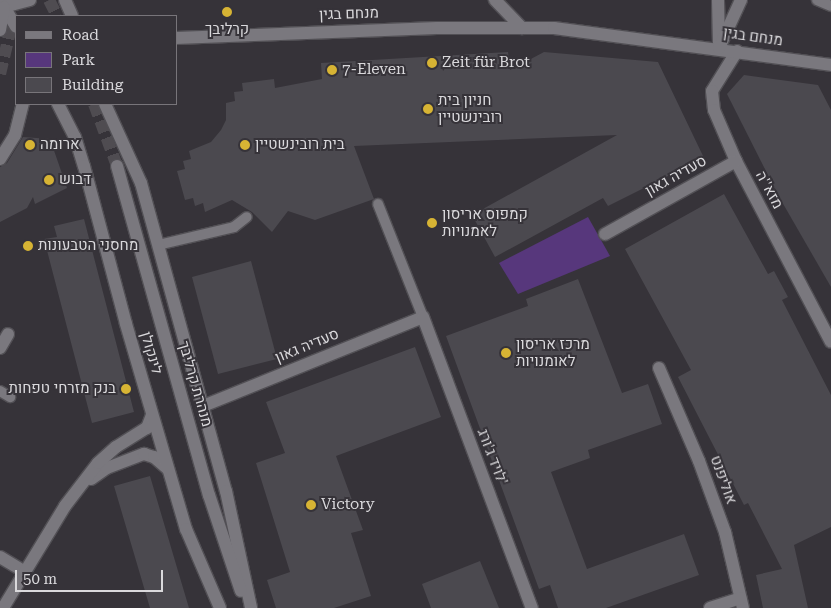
<!DOCTYPE html>
<html>
<head>
<meta charset="utf-8">
<style>
	body { margin:0 }
	#map { position:relative; width:831px; height:608px; overflow:hidden; background:#363339; font-family:"Roboto Serif",Heebo,serif }
	div>[style] { position:absolute }
	.green>* { inset:0; background:#57377c }
	.building>* { inset:0; background:#4b494f }
	.secondary-tunnel>* { height:12px; margin-top:-6px; transform-origin:0; background:repeating-linear-gradient(90deg,#4f4c51 0 12px,transparent 0 18px) }
	.roads { filter:drop-shadow(1px 0 #525055) drop-shadow(-1px 0 #525055) drop-shadow(0 1px #525055) drop-shadow(0 -1px #525055) }
	.lane>* { height:10px; margin:-5px; padding:0 5px; transform-origin:5px; border-radius:5px; background:#7a787e }
	.street>* { height:12px; margin:-6px; padding:0 6px; transform-origin:6px; border-radius:6px; background:#7a787e }
	.secondary>* { height:12px; margin:-6px; padding:0 6px; transform-origin:6px; border-radius:6px; background:#7a787e }
	.dots>* { width:14px; height:14px; translate:-50% -50%; box-sizing:border-box; border:2px solid #363339; border-radius:50% }
	span { translate:-50% -50%; white-space:nowrap; text-align:center; line-height:1.15; -webkit-text-stroke:4px #363339; paint-order:stroke }
	.street-label { font-size:15px; color:#dad9dc }
	.poi-label { font-size:15px; color:#dad9dc }
	.left { translate:0 -50%; text-align:left }
	.right { translate:-100% -50%; text-align:right }
	.legend { position:absolute; left:15px; top:15px; width:162px; height:90px; box-sizing:border-box; background:#363339; border:1px solid #78757a; margin:0; padding:6px 9px; list-style:none; font-size:15px; color:#dad9dc }
	.legend li { display:flex; align-items:center; gap:10px; height:25px }
	.legend b { width:25px; border:1px solid #78757a }
	.scale { position:absolute; left:15px; top:570px; width:148px; height:22px; box-sizing:border-box; border:2px solid #dad9dc; border-top:0; padding-left:6px; font-size:15px; line-height:18px; white-space:nowrap; color:#dad9dc; -webkit-text-stroke:4px #363339; paint-order:stroke }
</style>
</head>
<body>
<div id="map">
	<div class="green">
		<div style="clip-path:polygon(588px 217px,610px 256px,518px 294px,499px 263px)"></div>
	</div>
	<div class="building">
		<div style="clip-path:polygon(508px 52px,510px 70px,544px 52px,658px 62px,704px 158px,608px 206px,603px 198px,495px 257px,472px 215px,617px 135px,354px 146px,374px 199px,315px 220px,288px 211px,272px 232px,252px 212px,232px 200px,205px 212px,203px 203px,195px 206px,193px 198px,185px 200px,177px 171px,185px 169px,183px 161px,191px 159px,189px 151px,211px 142px,221px 130px,226px 120px,226px 103px,235px 101px,234px 92px,243px 91px,242px 83px,274px 79px,275px 88px,322px 79px,321px 63px)"></div>
		<div style="clip-path:polygon(744px 75px,818px 85px,831px 110px,831px 287px,778px 195px,727px 94px)"></div>
		<div style="clip-path:polygon(23px 137px,50px 139px,67px 188px,35px 204px,33px 197px,27px 208px,0 222px,0 167px,7px 163px)"></div>
		<div style="clip-path:polygon(724px 194px,768px 274px,774px 271px,788px 297px,782px 300px,831px 395px,831px 527px,794px 545px,808px 608px,763px 608px,756px 575px,782px 569px,748px 503px,744px 505px,678px 377px,691px 370px,625px 249px)"></div>
		<div style="clip-path:polygon(84px 219px,134px 412px,92px 423px,44px 239px,57px 237px,54px 226px)"></div>
		<div style="clip-path:polygon(251px 261px,277px 359px,218px 374px,192px 277px)"></div>
		<div style="clip-path:polygon(578px 279px,622px 393px,648px 384px,662px 424px,588px 450px,590px 458px,551px 472px,587px 569px,684px 534px,699px 575px,606px 608px,558px 608px,550px 585px,539px 589px,446px 336px,528px 306px,526px 299px)"></div>
		<div style="clip-path:polygon(415px 347px,441px 417px,336px 456px,363px 530px,351px 533px,371px 596px,334px 608px,276px 608px,267px 580px,290px 572px,256px 463px,285px 453px,266px 402px)"></div>
		<div style="clip-path:polygon(150px 476px,178px 571px,189px 608px,150px 608px,114px 486px)"></div>
		<div style="clip-path:polygon(480px 561px,499px 608px,431px 608px,422px 584px)"></div>
	</div>
	<div class="secondary-tunnel">
		<div style="left:49px;top:0;width:18px;rotate:63deg"></div>
		<div style="left:0;top:74px;width:61px;rotate:-76.7deg"></div>
		<div style="left:94px;top:104px;width:66px;rotate:69.6deg"></div>
	</div>
	<div class="roads">
		<div class="lane">
			<div style="left:817px;top:0;width:15px;rotate:23deg"></div>
			<div style="left:378px;top:204px;width:122px;rotate:68.3deg"></div>
			<div style="left:158px;top:245px;width:78px;rotate:-13.3deg"></div>
			<div style="left:234px;top:227px;width:16px;rotate:-38deg"></div>
			<div style="left:0;top:391px;width:12px;rotate:31deg"></div>
		</div>
		<div class="street">
			<div style="left:737px;top:51px;width:47px;rotate:122deg"></div>
			<div style="left:712px;top:91px;width:19px;rotate:84deg"></div>
			<div style="left:714px;top:110px;width:56px;rotate:66.7deg"></div>
			<div style="left:736px;top:161px;width:204px;rotate:62.3deg"></div>
			<div style="left:0;top:159px;width:28px;rotate:-58deg"></div>
			<div style="left:15px;top:135px;width:32px;rotate:-76deg"></div>
			<div style="left:605px;top:234px;width:150px;rotate:-29.1deg"></div>
			<div style="left:0;top:348px;width:16px;rotate:-60deg"></div>
			<div style="left:659px;top:368px;width:101px;rotate:66.7deg"></div>
			<div style="left:699px;top:461px;width:76px;rotate:69.9deg"></div>
			<div style="left:725px;top:532px;width:78px;rotate:76.7deg"></div>
			<div style="left:203px;top:406px;width:237px;rotate:-22deg"></div>
			<div style="left:423px;top:317px;width:311px;rotate:69.5deg"></div>
			<div style="left:91px;top:479px;width:19px;rotate:-35deg"></div>
			<div style="left:107px;top:468px;width:40px;rotate:-21deg"></div>
			<div style="left:144px;top:454px;width:10px;rotate:17deg"></div>
			<div style="left:154px;top:457px;width:18px;rotate:41deg"></div>
			<div style="left:0;top:557px;width:29px;rotate:31deg"></div>
			<div style="left:3px;top:608px;width:119px;rotate:-58.7deg"></div>
			<div style="left:65px;top:506px;width:54px;rotate:-52.5deg"></div>
			<div style="left:98px;top:463px;width:24px;rotate:-42deg"></div>
			<div style="left:116px;top:447px;width:36px;rotate:-32deg"></div>
			<div style="left:147px;top:428px;width:14px;rotate:-69deg"></div>
			<div style="left:710px;top:608px;width:32px;rotate:-18deg"></div>
		</div>
		<div class="secondary">
			<div style="left:0;top:0;width:31px;rotate:59deg"></div>
			<div style="left:65px;top:0;width:17px;rotate:66deg"></div>
			<div style="left:495px;top:0;width:39px;rotate:46deg"></div>
			<div style="left:718px;top:0;width:43px;rotate:88.7deg"></div>
			<div style="left:0;top:8px;width:31px;rotate:-15deg"></div>
			<div style="left:0;top:30px;width:23px;rotate:-80deg"></div>
			<div style="left:176px;top:38px;width:261px;rotate:-2.2deg"></div>
			<div style="left:437px;top:28px;width:117px"></div>
			<div style="left:554px;top:28px;width:279px;rotate:7.6deg"></div>
			<div style="left:719px;top:48px;width:53px;rotate:-65.4deg"></div>
			<div style="left:58px;top:104px;width:37px;rotate:63deg"></div>
			<div style="left:75px;top:137px;width:30px;rotate:73deg"></div>
			<div style="left:84px;top:166px;width:163px;rotate:75.1deg"></div>
			<div style="left:126px;top:324px;width:214px;rotate:73.7deg"></div>
			<div style="left:186px;top:529px;width:86px;rotate:66.7deg"></div>
			<div style="left:105px;top:104px;width:87px;rotate:65.5deg"></div>
			<div style="left:141px;top:183px;width:320px;rotate:74.6deg"></div>
			<div style="left:226px;top:491px;width:120px;rotate:77.9deg"></div>
			<div style="left:117px;top:166px;width:342px;rotate:74.4deg"></div>
			<div style="left:209px;top:495px;width:101px;rotate:71.6deg"></div>
		</div>
	</div>
	<div class="dots">
		<div style="left:227px;top:12px;background:#d7b434"></div>
		<div style="left:432px;top:63px;background:#d7b434"></div>
		<div style="left:332px;top:70px;background:#d7b434"></div>
		<div style="left:428px;top:109px;background:#d7b434"></div>
		<div style="left:30px;top:145px;background:#d7b434"></div>
		<div style="left:245px;top:145px;background:#d7b434"></div>
		<div style="left:49px;top:180px;background:#d7b434"></div>
		<div style="left:432px;top:223px;background:#d7b434"></div>
		<div style="left:28px;top:246px;background:#d7b434"></div>
		<div style="left:506px;top:353px;background:#d7b434"></div>
		<div style="left:126px;top:389px;background:#d7b434"></div>
		<div style="left:311px;top:505px;background:#d7b434"></div>
	</div>
	<div class="street-label">
		<span style="left:349px;top:14px;rotate:-2deg">מנחם בגין</span>
		<span style="left:753px;top:37px;rotate:8deg">מנחם בגין</span>
		<span style="left:676px;top:176px;rotate:-29deg">סעדיה גאון</span>
		<span style="left:769px;top:190px;rotate:62deg">מזא''ה</span>
		<span style="left:307px;top:346px;rotate:-22deg">סעדיה גאון</span>
		<span style="left:151px;top:353px;rotate:74deg">לינקולן</span>
		<span style="left:195px;top:384px;rotate:74deg">מנהרת קרליבך</span>
		<span style="left:492px;top:457px;rotate:69deg">לויד ג'ורג'</span>
		<span style="left:723px;top:480px;rotate:70deg">אוליפנט</span>
	</div>
	<div class="poi-label">
		<span style="left:227px;top:30px">קרליבך</span>
		<span class="left" style="left:442px;top:63px">Zeit für Brot</span>
		<span class="left" style="left:342px;top:70px">7-Eleven</span>
		<span class="left" style="left:438px;top:109px">חניון בית<br>רובינשטיין</span>
		<span class="left" style="left:40px;top:145px">ארומה</span>
		<span class="left" style="left:255px;top:145px">בית רובינשטיין</span>
		<span class="left" style="left:59px;top:180px">דבוש</span>
		<span class="left" style="left:442px;top:223px">קמפוס אריסון<br>לאמנויות</span>
		<span class="left" style="left:38px;top:246px">מחסני הטבעונות</span>
		<span class="left" style="left:516px;top:353px">מרכז אריסון<br>לאומנויות</span>
		<span class="right" style="left:116px;top:389px">בנק מזרחי טפחות</span>
		<span class="left" style="left:321px;top:505px">Victory</span>
	</div>
	<ul class="legend">
	<li><b style="height:6px;background:#7a787e"></b>Road</li>
	<li><b style="height:14px;background:#57377c"></b>Park</li>
	<li><b style="height:14px;background:#4b494f"></b>Building</li>
	</ul>
	<div class="scale">50 m</div>
</div>
</body>
</html>
